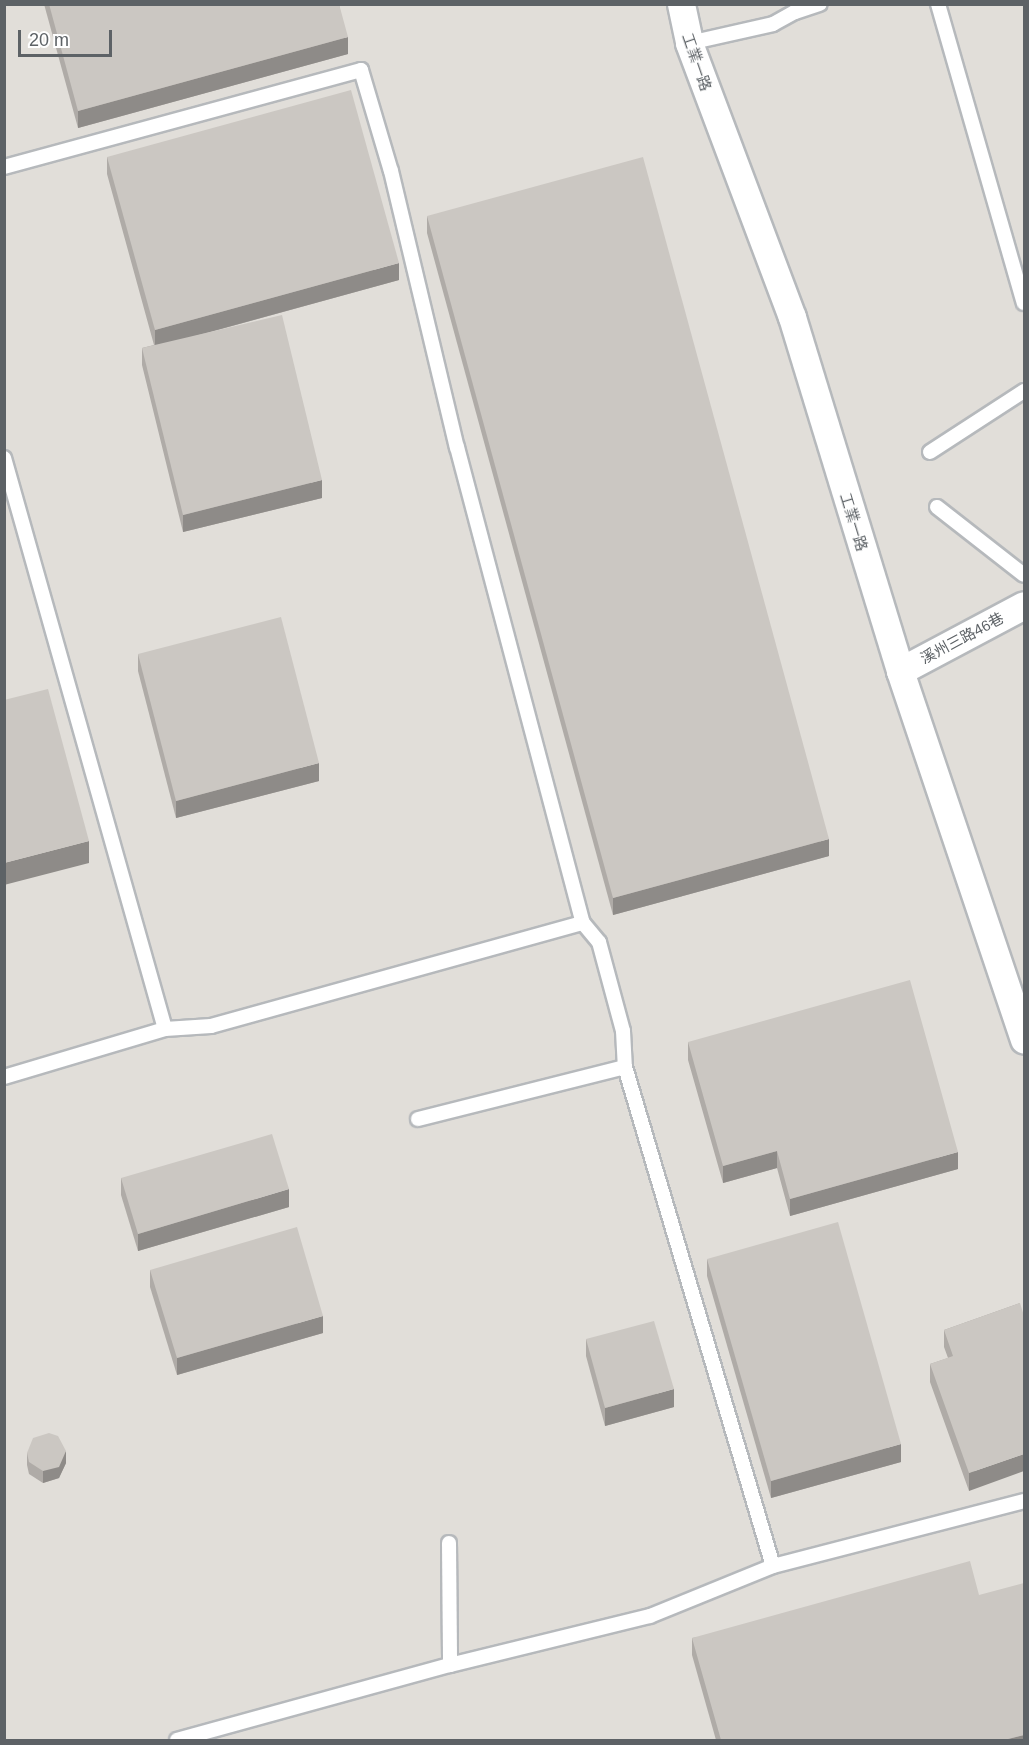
<!DOCTYPE html>
<html>
<head>
<meta charset="utf-8">
<style>
	body { margin:0 }
	#map { position:relative; width:1029px; height:1745px; overflow:hidden; background:#f0ece5; font-family:Helvetica,"Noto Sans TC",sans-serif }
	div>[style] { position:absolute }
	.industrial>* { inset:0; background:#e1ded9 }
	.roads { filter:drop-shadow(2px 0 #b6b9bc) drop-shadow(-2px 0 #b6b9bc) drop-shadow(0 2px #b6b9bc) drop-shadow(0 -2px #b6b9bc) }
	.service>* { height:14px; margin:-7px; padding:0 7px; transform-origin:7px; border-radius:7px; background:#fff }
	.minor>* { height:27px; margin:-13.5px; padding:0 13.5px; transform-origin:13.5px; border-radius:13.5px; background:#fff }
	.wall>* { inset:0; background:#afaba7 }
	.shaded-wall>* { inset:0; background:#8e8b88 }
	.building>* { inset:0; background:#cbc7c2 }
	span { translate:-50% -50%; white-space:nowrap; text-align:center; line-height:1.15; -webkit-text-stroke:5px #fff; paint-order:stroke }
	.street-label { font-size:15px; color:#5d6266 }
	.frame { position:absolute; inset:0; border:6px solid #5d6266; pointer-events:none }
	.scale { position:absolute; left:18px; top:30px; width:94px; height:27px; box-sizing:border-box; border:3px solid #5d6266; border-top:0; padding-left:8px; font-size:18px; line-height:21px; white-space:nowrap; color:#5d6266; -webkit-text-stroke:4px #fff; paint-order:stroke }
</style>
</head>
<body>
<div id="map">
	<div class="industrial">
		<div style="clip-path:polygon(5px 5px,1024px 5px,1024px 1740px,5px 1740px)"></div>
	</div>
	<div class="roads">
		<div class="service">
			<div style="left:938px;top:4px;width:311px;rotate:74deg"></div>
			<div style="left:689px;top:43px;width:86px;rotate:-12.7deg"></div>
			<div style="left:773px;top:24px;width:25px;rotate:-29deg"></div>
			<div style="left:795px;top:12px;width:26px;rotate:-18deg"></div>
			<div style="left:4px;top:167px;width:370px;rotate:-15.2deg"></div>
			<div style="left:361px;top:70px;width:105px;rotate:73.5deg"></div>
			<div style="left:391px;top:171px;width:284px;rotate:76.6deg"></div>
			<div style="left:457px;top:447px;width:492px;rotate:75.2deg"></div>
			<div style="left:583px;top:923px;width:25px;rotate:50deg"></div>
			<div style="left:599px;top:942px;width:92px;rotate:74.9deg"></div>
			<div style="left:623px;top:1031px;width:36px;rotate:87deg"></div>
			<div style="left:625px;top:1067px;width:520px;rotate:73.48deg"></div>
			<div style="left:930px;top:452px;width:112px;rotate:-33deg"></div>
			<div style="left:4px;top:458px;width:593px;rotate:74.25deg"></div>
			<div style="left:937px;top:507px;width:110px;rotate:38deg"></div>
			<div style="left:4px;top:1077px;width:168px;rotate:-16.6deg"></div>
			<div style="left:165px;top:1029px;width:46px;rotate:-3.7deg"></div>
			<div style="left:211px;top:1026px;width:386px;rotate:-15.5deg"></div>
			<div style="left:418px;top:1119px;width:213px;rotate:-14.1deg"></div>
			<div style="left:449px;top:1543px;width:122px;rotate:89.5deg"></div>
			<div style="left:177px;top:1740px;width:283px;rotate:-15.4deg"></div>
			<div style="left:450px;top:1665px;width:206px;rotate:-13.8deg"></div>
			<div style="left:650px;top:1616px;width:133px;rotate:-22.1deg"></div>
			<div style="left:773px;top:1566px;width:259px;rotate:-14.5deg"></div>
		</div>
		<div class="minor">
			<div style="left:681px;top:4px;width:40px;rotate:78deg"></div>
			<div style="left:689px;top:43px;width:293px;rotate:69.4deg"></div>
			<div style="left:792px;top:317px;width:370px;rotate:73deg"></div>
			<div style="left:900px;top:671px;width:389px;rotate:71.4deg"></div>
			<div style="left:900px;top:671px;width:140px;rotate:-28deg"></div>
		</div>
	</div>
	<div class="wall">
		<div style="clip-path:polygon(44px 4px,339px 4px,348px 54px,78px 128px)"></div>
		<div style="clip-path:polygon(107px 157px,399px 280px,207px 333px,322px 498px,183px 532px,142px 365px,142px 348px,154px 345px,107px 174px)"></div>
		<div style="clip-path:polygon(427px 216px,829px 856px,613px 915px,427px 233px)"></div>
		<div style="clip-path:polygon(138px 654px,319px 781px,176px 818px,138px 671px)"></div>
		<div style="clip-path:polygon(688px 1042px,958px 1169px,790px 1216px,777px 1168px,723px 1183px,688px 1060px)"></div>
		<div style="clip-path:polygon(121px 1178px,289px 1207px,138px 1251px,121px 1195px)"></div>
		<div style="clip-path:polygon(707px 1259px,901px 1462px,771px 1498px,707px 1276px)"></div>
		<div style="clip-path:polygon(150px 1270px,323px 1333px,177px 1375px,150px 1287px)"></div>
		<div style="clip-path:polygon(1020px 1303px,969px 1491px,930px 1382px,930px 1364px,948px 1358px,944px 1347px,944px 1330px)"></div>
		<div style="clip-path:polygon(586px 1339px,674px 1407px,605px 1426px,586px 1356px)"></div>
		<div style="clip-path:polygon(27px 1453px,66px 1463px,59px 1478px,43px 1483px,29px 1474px,27px 1465px)"></div>
		<div style="clip-path:polygon(979px 1595px,1024px 1740px,716px 1740px,692px 1655px,692px 1638px)"></div>
	</div>
	<div class="shaded-wall">
		<div style="clip-path:polygon(348px 37px,348px 54px,78px 128px,78px 111px)"></div>
		<div style="clip-path:polygon(399px 263px,399px 280px,155px 347px,155px 330px)"></div>
		<div style="clip-path:polygon(322px 480px,322px 498px,183px 532px,183px 515px)"></div>
		<div style="clip-path:polygon(319px 763px,319px 781px,176px 818px,176px 801px)"></div>
		<div style="clip-path:polygon(829px 839px,829px 856px,613px 915px,613px 898px)"></div>
		<div style="clip-path:polygon(89px 841px,89px 863px,4px 885px,4px 863px)"></div>
		<div style="clip-path:polygon(777px 1151px,777px 1168px,723px 1183px,723px 1166px)"></div>
		<div style="clip-path:polygon(958px 1152px,958px 1169px,790px 1216px,790px 1199px)"></div>
		<div style="clip-path:polygon(289px 1189px,289px 1207px,138px 1251px,138px 1234px)"></div>
		<div style="clip-path:polygon(323px 1316px,323px 1333px,177px 1375px,177px 1358px)"></div>
		<div style="clip-path:polygon(674px 1389px,674px 1407px,605px 1426px,605px 1408px)"></div>
		<div style="clip-path:polygon(901px 1444px,901px 1462px,771px 1498px,771px 1481px)"></div>
		<div style="clip-path:polygon(66px 1451px,66px 1463px,59px 1478px,43px 1483px,43px 1471px)"></div>
		<div style="clip-path:polygon(1024px 1454px,1024px 1471px,969px 1491px,969px 1473px)"></div>
		<div style="clip-path:polygon(1024px 1735px,1024px 1740px,1004px 1740px)"></div>
	</div>
	<div class="building">
		<div style="clip-path:polygon(49px 4px,339px 4px,348px 37px,78px 111px)"></div>
		<div style="clip-path:polygon(351px 90px,399px 263px,155px 330px,107px 157px)"></div>
		<div style="clip-path:polygon(643px 157px,829px 839px,613px 898px,427px 216px)"></div>
		<div style="clip-path:polygon(282px 315px,322px 480px,183px 515px,142px 348px)"></div>
		<div style="clip-path:polygon(281px 617px,319px 763px,176px 801px,138px 654px)"></div>
		<div style="clip-path:polygon(48px 689px,89px 841px,4px 863px,4px 700px)"></div>
		<div style="clip-path:polygon(910px 980px,958px 1152px,790px 1199px,777px 1151px,723px 1166px,688px 1042px)"></div>
		<div style="clip-path:polygon(272px 1134px,289px 1189px,138px 1234px,121px 1178px)"></div>
		<div style="clip-path:polygon(838px 1222px,901px 1444px,771px 1481px,707px 1259px)"></div>
		<div style="clip-path:polygon(297px 1227px,323px 1316px,177px 1358px,150px 1270px)"></div>
		<div style="clip-path:polygon(1020px 1303px,1024px 1316px,1024px 1454px,969px 1473px,930px 1364px,953px 1356px,944px 1330px)"></div>
		<div style="clip-path:polygon(654px 1321px,674px 1389px,605px 1408px,586px 1339px)"></div>
		<div style="clip-path:polygon(49px 1433px,58px 1436px,66px 1451px,59px 1467px,43px 1471px,29px 1462px,27px 1453px,33px 1438px)"></div>
		<div style="clip-path:polygon(970px 1561px,979px 1595px,1024px 1583px,1024px 1735px,1004px 1740px,721px 1740px,692px 1638px)"></div>
	</div>
	<div class="street-label">
		<span style="left:697px;top:62px;rotate:71deg">工業一路</span>
		<span style="left:854px;top:522px;rotate:73deg">工業一路</span>
		<span style="left:962px;top:638px;rotate:-28deg">溪州三路46巷</span>
	</div>
	<div class="frame"></div>
	<div class="scale">20 m</div>
</div>
</body>
</html>
